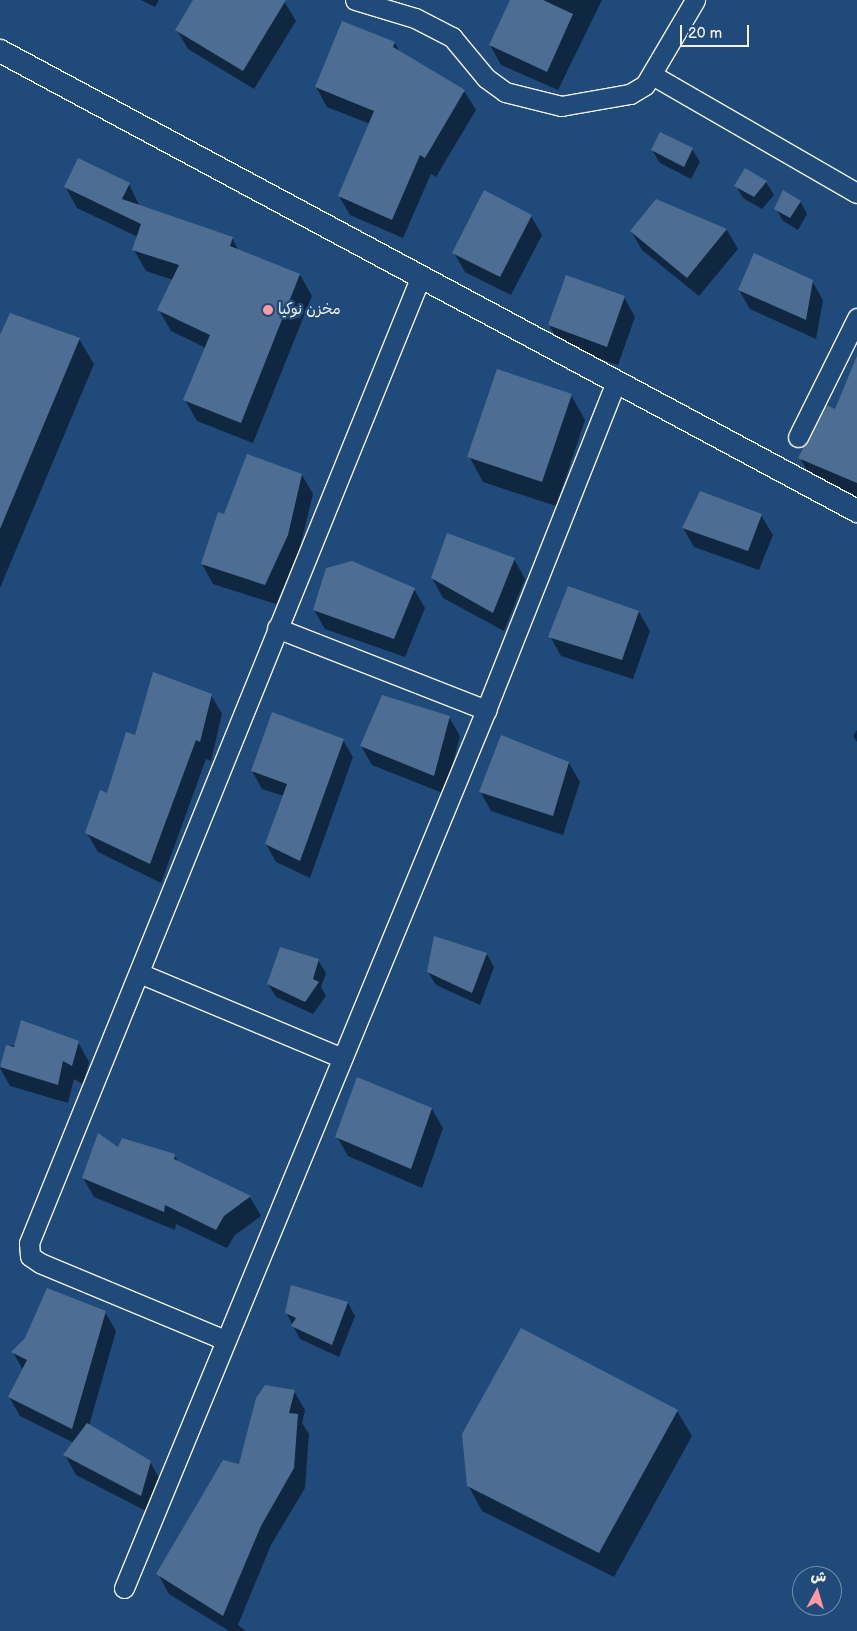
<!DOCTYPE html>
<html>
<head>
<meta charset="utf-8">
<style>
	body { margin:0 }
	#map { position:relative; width:857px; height:1631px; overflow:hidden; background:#1f4a7a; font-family:"Balsamiq Sans","Playpen Sans Arabic",sans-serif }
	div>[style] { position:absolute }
	.shadow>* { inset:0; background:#0007 }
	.building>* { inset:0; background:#4d6e92 }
	.roads { filter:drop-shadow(1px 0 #f4f1e8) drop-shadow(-1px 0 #f4f1e8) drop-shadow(0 1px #f4f1e8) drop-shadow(0 -1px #f4f1e8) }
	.minor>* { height:19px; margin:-9.5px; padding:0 9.5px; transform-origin:9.5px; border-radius:9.5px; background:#1f4a7a }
	.tertiary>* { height:22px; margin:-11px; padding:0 11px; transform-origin:11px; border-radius:11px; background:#1f4a7a }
	.dots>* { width:14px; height:14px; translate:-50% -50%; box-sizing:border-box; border:2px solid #1f4a7a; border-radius:50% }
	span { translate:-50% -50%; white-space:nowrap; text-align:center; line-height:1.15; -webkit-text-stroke:5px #1f4a7a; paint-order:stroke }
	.poi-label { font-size:15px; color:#f4f1e8 }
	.left { translate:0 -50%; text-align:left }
	.north { position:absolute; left:792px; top:1566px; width:50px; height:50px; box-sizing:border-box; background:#1f4a7a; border:1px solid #748da6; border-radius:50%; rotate:6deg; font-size:14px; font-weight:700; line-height:20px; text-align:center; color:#f4f1e8 }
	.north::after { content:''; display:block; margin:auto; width:18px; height:22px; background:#ff9aa2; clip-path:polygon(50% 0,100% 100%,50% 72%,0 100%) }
	.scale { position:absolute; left:680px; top:25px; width:69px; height:22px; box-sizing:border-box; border:2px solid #f4f1e8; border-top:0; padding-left:6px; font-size:15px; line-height:18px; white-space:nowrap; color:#f4f1e8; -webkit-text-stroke:4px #1f4a7a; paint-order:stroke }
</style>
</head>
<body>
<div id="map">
	<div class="shadow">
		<div style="clip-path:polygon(141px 0,159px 0,155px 7px)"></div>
		<div style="clip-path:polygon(195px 0,284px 1px,296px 21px,254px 89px,188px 49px,177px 30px)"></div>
		<div style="clip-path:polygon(511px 0,602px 0,558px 90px,501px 65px,490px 45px)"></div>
		<div style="clip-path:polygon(343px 22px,395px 43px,400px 53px,464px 91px,476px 110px,436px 177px,431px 174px,403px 238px,350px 215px,339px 196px,370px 124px,327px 107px,316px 87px)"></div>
		<div style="clip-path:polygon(692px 149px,700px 162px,691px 179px,660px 163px,652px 150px)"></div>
		<div style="clip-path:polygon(766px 182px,774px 195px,762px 209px,743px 198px,736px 186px)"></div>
		<div style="clip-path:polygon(129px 184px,140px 207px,232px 238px,239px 251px,300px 275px,312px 296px,253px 443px,197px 421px,185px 400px,206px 348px,171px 331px,159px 310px,173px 280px,146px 271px,134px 250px,138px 237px,77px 208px,65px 186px)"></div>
		<div style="clip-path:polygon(657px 200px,727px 230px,738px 249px,699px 296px,642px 250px,631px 231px)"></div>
		<div style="clip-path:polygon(800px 201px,807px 214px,798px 230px,783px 221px,776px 209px)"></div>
		<div style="clip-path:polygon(531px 216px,542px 235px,511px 295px,465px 272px,454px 253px)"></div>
		<div style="clip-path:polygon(812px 281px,823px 300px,816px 339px,750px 309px,739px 290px)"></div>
		<div style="clip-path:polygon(624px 297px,635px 317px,618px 365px,560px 345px,549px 325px)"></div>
		<div style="clip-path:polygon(0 338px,79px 339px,94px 364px,0 588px)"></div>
		<div style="clip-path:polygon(857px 361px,857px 497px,811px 478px,800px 458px,836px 410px)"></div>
		<div style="clip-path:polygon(571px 395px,585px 420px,556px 506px,483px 482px,469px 456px)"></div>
		<div style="clip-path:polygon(302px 475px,313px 494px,298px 555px,276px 604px,213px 584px,202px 564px,225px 516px)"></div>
		<div style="clip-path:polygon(761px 515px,773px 535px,759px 570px,694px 547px,683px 528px)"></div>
		<div style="clip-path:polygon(514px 559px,525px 579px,504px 631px,443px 598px,432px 578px)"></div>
		<div style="clip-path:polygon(414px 589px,425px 608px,405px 657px,325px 629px,314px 610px)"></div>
		<div style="clip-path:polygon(639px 612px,650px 631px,633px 679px,561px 656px,550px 636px)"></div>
		<div style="clip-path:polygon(211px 695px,222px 714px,211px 761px,206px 759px,161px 883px,98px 852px,87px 833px,136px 737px)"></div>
		<div style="clip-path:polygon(449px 717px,460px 736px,445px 794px,372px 765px,361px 746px)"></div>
		<div style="clip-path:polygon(857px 730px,857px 742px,853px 736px)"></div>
		<div style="clip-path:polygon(343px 740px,353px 757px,310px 878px,276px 862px,266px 844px,284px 796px,262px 789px,252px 771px)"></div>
		<div style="clip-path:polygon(569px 763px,580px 782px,563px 835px,491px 811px,480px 791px)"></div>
		<div style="clip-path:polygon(487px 954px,494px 967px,480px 1005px,436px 985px,428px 972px)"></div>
		<div style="clip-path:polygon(318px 960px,326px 973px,321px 987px,326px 996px,313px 1014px,276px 997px,268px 984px)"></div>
		<div style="clip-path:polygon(78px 1042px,89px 1062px,83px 1084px,74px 1079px,68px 1103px,10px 1086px,0 1068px,6px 1046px)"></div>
		<div style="clip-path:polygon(432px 1109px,443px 1128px,422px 1188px,348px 1156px,337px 1137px)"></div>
		<div style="clip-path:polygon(174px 1155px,179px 1163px,250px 1197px,261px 1216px,235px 1235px,227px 1248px,176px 1224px,175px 1230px,94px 1197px,83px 1178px)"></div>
		<div style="clip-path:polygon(292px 1287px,348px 1303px,355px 1316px,339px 1357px,300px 1339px,286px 1312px)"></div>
		<div style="clip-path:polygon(105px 1312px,116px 1331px,89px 1426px,150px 1462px,161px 1481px,152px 1514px,76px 1475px,65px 1455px,74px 1443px,20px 1416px,9px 1397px,23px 1370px,13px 1352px,26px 1339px)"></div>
		<div style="clip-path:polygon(522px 1329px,677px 1411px,692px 1436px,614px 1577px,482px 1511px,468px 1485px)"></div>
		<div style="clip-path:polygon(294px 1391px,305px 1410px,302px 1423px,309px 1434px,305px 1488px,271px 1545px,238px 1625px,246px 1631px,229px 1631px,169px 1594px,158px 1574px)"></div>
	</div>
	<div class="building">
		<div style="clip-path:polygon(193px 0,286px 0,243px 71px,175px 30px)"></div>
		<div style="clip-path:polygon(510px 0,543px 0,573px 14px,547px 72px,489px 45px)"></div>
		<div style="clip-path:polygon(342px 21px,395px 42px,393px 47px,465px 90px,425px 158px,420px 155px,392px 220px,338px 196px,374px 111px,315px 87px)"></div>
		<div style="clip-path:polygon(660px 132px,693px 148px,684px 167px,651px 150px)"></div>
		<div style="clip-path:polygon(78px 158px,130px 183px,122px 199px,233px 237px,230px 246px,300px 274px,241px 423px,183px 400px,210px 335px,157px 310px,179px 265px,132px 250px,141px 224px,64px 187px)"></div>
		<div style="clip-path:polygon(745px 168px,767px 181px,754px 197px,734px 186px)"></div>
		<div style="clip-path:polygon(484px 190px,532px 215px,500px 277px,452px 253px)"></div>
		<div style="clip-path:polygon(783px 190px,801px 201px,790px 218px,774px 209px)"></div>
		<div style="clip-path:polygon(656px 199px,727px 229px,687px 278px,630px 231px)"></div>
		<div style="clip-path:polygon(754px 253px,813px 280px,806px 320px,738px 290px)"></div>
		<div style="clip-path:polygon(566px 275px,625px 296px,607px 347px,548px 325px)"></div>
		<div style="clip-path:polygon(10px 313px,80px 338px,0 529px,0 335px)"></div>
		<div style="clip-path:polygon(857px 356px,857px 483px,798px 458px,826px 405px,835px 409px)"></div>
		<div style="clip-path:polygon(497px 369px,572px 394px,542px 482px,467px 457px)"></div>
		<div style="clip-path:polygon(247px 454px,302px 474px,288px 535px,265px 585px,201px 564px,218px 512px,224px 514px)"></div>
		<div style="clip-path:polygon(700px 491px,762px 514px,748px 551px,682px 528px)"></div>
		<div style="clip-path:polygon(447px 533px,515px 558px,493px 613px,431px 578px)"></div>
		<div style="clip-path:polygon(352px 561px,415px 588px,394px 639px,313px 610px,326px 568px)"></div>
		<div style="clip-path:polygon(568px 586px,639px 611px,622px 660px,548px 637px)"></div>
		<div style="clip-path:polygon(153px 672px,212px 694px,200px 742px,196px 740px,150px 864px,85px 833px,100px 790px,107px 793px,126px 732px,135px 735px)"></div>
		<div style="clip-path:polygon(382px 695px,450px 716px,434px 776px,360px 746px)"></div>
		<div style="clip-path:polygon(272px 712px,344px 739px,300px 861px,265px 844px,287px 784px,251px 771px)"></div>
		<div style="clip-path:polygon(501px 735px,569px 762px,553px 816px,479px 792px)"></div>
		<div style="clip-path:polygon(434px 936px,487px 953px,472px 993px,427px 972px)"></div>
		<div style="clip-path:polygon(280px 947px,319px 959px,313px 979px,319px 982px,305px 1002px,267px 984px)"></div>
		<div style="clip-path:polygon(21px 1020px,79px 1041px,72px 1066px,63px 1061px,58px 1085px,0 1067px,6px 1045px,14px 1047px)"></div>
		<div style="clip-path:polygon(357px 1077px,432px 1108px,411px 1169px,335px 1137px)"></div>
		<div style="clip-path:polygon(98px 1133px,118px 1147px,122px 1138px,175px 1154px,174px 1159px,251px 1196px,224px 1216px,216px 1230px,165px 1205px,164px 1212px,82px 1178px)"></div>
		<div style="clip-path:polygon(291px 1285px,348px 1302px,332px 1345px,291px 1326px,296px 1318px,285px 1313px)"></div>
		<div style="clip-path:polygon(47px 1288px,106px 1311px,72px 1429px,8px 1397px,27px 1360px,11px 1352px,25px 1338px)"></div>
		<div style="clip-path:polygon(521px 1328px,678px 1410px,599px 1553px,467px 1486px,462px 1434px)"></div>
		<div style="clip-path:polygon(265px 1385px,295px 1390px,289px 1413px,298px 1414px,294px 1468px,261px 1526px,223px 1616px,156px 1574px,223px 1460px,239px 1464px,256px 1398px)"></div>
		<div style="clip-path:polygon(87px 1423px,151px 1461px,141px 1496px,63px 1455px)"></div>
	</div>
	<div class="roads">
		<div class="minor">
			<div style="left:355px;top:0;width:63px;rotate:16.7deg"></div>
			<div style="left:415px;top:18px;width:42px;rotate:27.2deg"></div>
			<div style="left:452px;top:37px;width:53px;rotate:50.3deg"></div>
			<div style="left:486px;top:78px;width:24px;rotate:36deg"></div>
			<div style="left:505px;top:92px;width:58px;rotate:14deg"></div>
			<div style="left:561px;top:106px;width:70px;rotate:-9.9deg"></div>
			<div style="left:630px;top:94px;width:17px;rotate:-31deg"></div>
			<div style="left:645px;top:85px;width:99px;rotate:-59.5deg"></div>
			<div style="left:654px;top:76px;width:234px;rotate:30deg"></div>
			<div style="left:798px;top:437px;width:133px;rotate:-63.6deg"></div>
			<div style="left:277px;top:628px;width:225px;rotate:21.4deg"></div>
			<div style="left:139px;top:973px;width:220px;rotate:22.7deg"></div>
			<div style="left:225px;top:1340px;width:200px;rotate:-157.4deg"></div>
			<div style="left:40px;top:1263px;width:12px;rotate:-145deg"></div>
			<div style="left:30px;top:1256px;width:13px;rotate:-94deg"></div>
			<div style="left:29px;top:1243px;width:1041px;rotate:-67.94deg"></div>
			<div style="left:124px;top:1588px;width:950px;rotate:-67.59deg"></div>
			<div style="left:486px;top:710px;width:350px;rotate:-68.4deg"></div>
		</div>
		<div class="tertiary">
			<div style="left:0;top:51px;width:973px;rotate:28.22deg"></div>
		</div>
	</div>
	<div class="dots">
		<div style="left:268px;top:310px;background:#ff9aa2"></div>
	</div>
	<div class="poi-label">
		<span class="left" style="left:278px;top:310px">مخزن نوكيا</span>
	</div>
	<div class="north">ش</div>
	<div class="scale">20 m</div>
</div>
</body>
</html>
